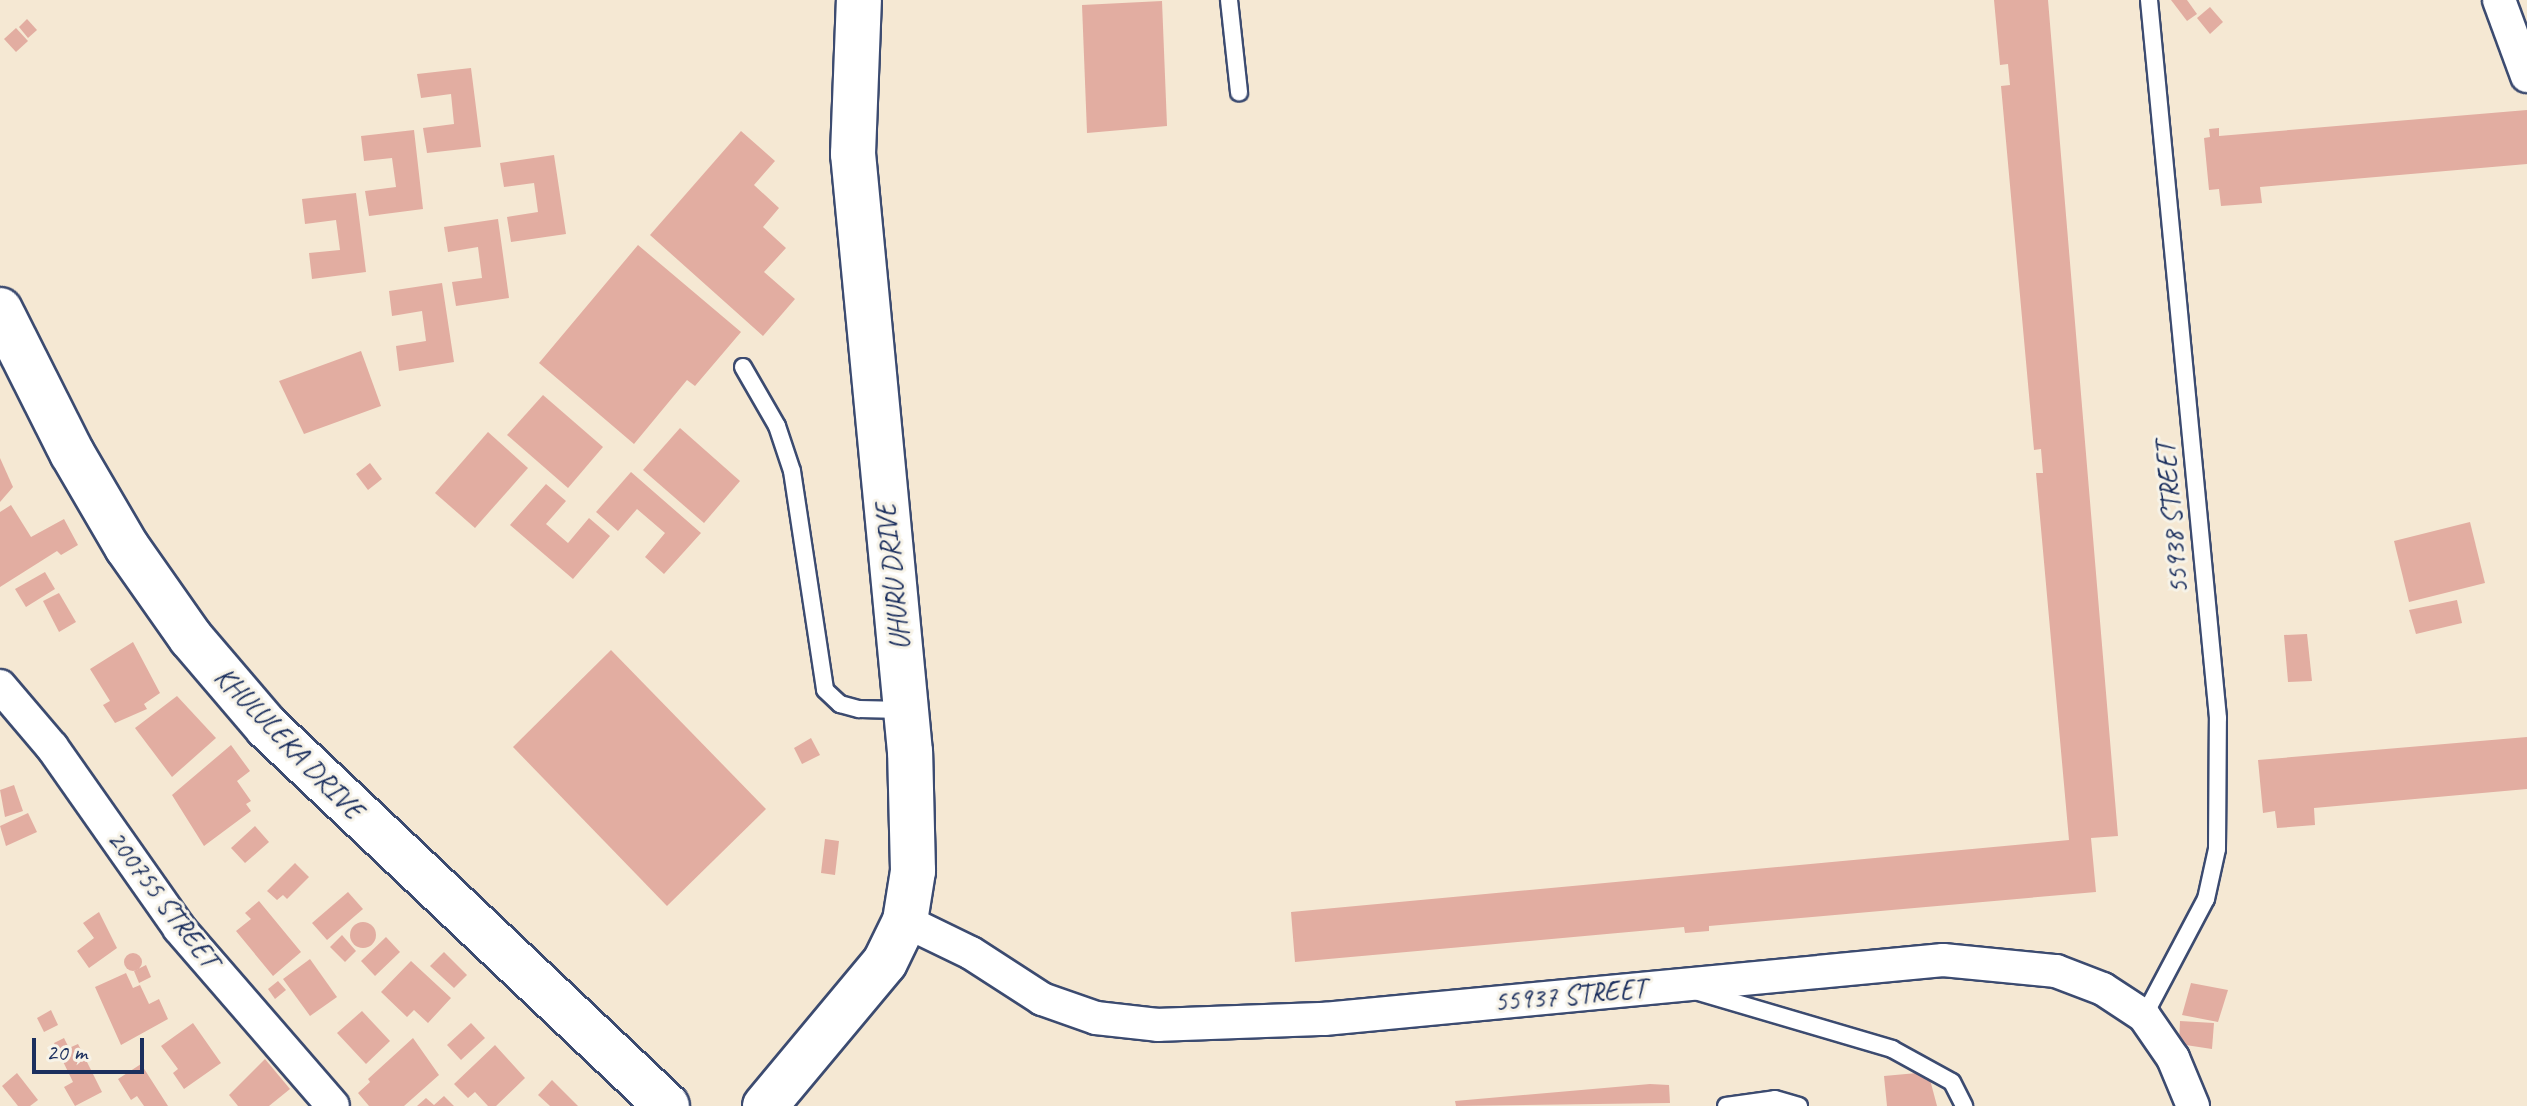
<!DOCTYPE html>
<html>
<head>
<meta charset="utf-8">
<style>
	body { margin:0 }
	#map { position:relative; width:2527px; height:1106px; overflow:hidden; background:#f5e8d3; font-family:Caveat,sans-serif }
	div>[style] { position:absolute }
	.building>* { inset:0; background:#e2ada1 }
	.round { border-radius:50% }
	.roads { filter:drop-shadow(2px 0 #3c4b70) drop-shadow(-2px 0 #3c4b70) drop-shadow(0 2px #3c4b70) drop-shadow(0 -2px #3c4b70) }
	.lane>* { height:16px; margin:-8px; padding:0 8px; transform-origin:8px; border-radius:8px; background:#fff }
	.street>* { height:32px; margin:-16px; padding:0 16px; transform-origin:16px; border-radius:16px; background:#fff }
	.secondary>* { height:44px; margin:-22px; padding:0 22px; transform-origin:22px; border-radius:22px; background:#fff }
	span { translate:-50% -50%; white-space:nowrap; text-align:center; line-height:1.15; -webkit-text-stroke:6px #f7f3e8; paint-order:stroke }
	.street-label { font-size:28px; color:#1b2f5e }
	.scale { position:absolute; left:32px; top:1038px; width:112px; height:36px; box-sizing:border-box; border:4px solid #1b2f5e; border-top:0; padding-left:10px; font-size:24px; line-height:28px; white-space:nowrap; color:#1b2f5e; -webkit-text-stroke:6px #f7f3e8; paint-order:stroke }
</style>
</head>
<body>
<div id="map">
	<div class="building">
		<div style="clip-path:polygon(1994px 0,2048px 0,2118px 836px,2091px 838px,2096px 892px,1709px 926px,1709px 931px,1685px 933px,1684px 927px,1295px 962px,1291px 912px,2069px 840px,2036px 473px,2043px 473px,2041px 449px,2034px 450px,2001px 86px,2010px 85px,2008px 64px,2000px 65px)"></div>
		<div style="clip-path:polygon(2171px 0,2187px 0,2197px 14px,2187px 21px)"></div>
		<div style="clip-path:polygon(1162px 1px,1167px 126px,1087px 133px,1082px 5px)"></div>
		<div style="clip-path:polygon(2210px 7px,2223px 22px,2210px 34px,2197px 18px)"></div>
		<div style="clip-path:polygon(27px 19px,37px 30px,28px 38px,19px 27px)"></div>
		<div style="clip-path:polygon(16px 28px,28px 41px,16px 52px,4px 39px)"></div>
		<div style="clip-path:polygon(471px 68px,481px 147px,427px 153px,423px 128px,454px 124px,451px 94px,421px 98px,417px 74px)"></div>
		<div style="clip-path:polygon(2527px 110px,2527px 164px,2260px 187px,2262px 203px,2221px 206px,2219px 189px,2209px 190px,2204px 138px,2210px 137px,2209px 129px,2219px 128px,2219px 136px)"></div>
		<div style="clip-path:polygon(414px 130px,423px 209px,369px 216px,365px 191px,396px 187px,392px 158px,364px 161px,361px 136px)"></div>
		<div style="clip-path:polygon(741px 131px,775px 161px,754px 185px,779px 208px,763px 227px,786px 248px,764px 272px,795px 299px,763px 336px,650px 235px)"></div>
		<div style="clip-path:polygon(554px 155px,566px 234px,511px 242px,507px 217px,538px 212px,534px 183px,504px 187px,500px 163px)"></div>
		<div style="clip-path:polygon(356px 193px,366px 272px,312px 279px,309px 253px,340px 250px,336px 220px,305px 224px,302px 199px)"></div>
		<div style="clip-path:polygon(498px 219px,509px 298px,456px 306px,452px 282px,482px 278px,478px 247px,448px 252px,444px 227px)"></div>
		<div style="clip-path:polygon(638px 245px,741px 332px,695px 386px,687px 380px,634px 444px,539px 363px)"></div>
		<div style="clip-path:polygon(442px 283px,454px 362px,399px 371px,396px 346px,426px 341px,422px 311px,392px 316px,389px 291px)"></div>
		<div style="clip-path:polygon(361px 351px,381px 406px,304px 434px,279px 381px)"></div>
		<div style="clip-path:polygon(543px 395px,603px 447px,568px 488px,507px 435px)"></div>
		<div style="clip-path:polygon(680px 428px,740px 481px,704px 523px,643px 470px)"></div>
		<div style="clip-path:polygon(488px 432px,528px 468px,475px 528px,435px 493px)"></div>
		<div style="clip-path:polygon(0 458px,13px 487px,0 502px)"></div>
		<div style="clip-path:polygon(370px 463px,382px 479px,368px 490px,356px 474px)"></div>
		<div style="clip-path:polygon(631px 472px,701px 533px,664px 574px,645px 557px,665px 533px,637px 509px,618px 531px,596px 512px)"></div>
		<div style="clip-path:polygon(546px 484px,566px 501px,546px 524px,568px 543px,589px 518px,610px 536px,573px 579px,510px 525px)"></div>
		<div style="clip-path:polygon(11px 505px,31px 537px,64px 519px,78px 545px,61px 555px,57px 551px,0 587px,0 512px)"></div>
		<div style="clip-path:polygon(2470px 522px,2485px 583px,2409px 602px,2394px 541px)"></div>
		<div style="clip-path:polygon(45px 572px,55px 589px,26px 607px,15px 589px)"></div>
		<div style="clip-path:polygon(59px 593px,76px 622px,59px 632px,43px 601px)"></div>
		<div style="clip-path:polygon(2457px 600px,2462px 623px,2416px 634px,2409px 610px)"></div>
		<div style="clip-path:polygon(2307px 634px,2312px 681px,2288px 682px,2284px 635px)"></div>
		<div style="clip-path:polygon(133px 642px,160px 693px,144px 704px,147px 709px,115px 723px,103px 705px,110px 701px,90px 669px)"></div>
		<div style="clip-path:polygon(611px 650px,766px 809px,667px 906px,513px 747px)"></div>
		<div style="clip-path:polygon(177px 696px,216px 738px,172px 777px,135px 728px)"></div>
		<div style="clip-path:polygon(2527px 737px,2527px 789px,2314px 808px,2315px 825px,2277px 828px,2275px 811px,2263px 813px,2258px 760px)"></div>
		<div style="clip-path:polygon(811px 738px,820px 755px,802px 764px,794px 748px)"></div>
		<div style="clip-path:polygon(231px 745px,250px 771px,237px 781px,251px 801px,246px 804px,251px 811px,204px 846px,172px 795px)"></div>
		<div style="clip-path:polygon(14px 785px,23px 811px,5px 817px,0 790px)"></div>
		<div style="clip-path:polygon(28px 813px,37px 832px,6px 846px,0 826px)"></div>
		<div style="clip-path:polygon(255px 826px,269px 842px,245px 863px,231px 848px)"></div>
		<div style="clip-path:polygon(825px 839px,839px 841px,835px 875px,821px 873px)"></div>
		<div style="clip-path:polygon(295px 863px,309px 877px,287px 899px,283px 895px,277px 900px,267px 891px)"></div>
		<div style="clip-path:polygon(348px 892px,363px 909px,327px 940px,312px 923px)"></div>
		<div style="clip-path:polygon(259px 901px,301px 952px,273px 976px,236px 931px,251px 919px,245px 913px)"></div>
		<div style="clip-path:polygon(99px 912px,117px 948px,89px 968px,77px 951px,94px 938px,83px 923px)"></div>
		<div class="round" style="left:350px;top:922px;width:26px;height:26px"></div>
		<div style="clip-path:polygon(342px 935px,356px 951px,345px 962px,330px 947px)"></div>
		<div style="clip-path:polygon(386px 937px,400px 952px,375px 976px,361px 961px)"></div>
		<div style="clip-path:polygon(444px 952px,467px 975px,454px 988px,430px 966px)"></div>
		<div class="round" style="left:124px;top:953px;width:18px;height:18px"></div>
		<div style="clip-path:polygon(310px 959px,337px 997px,310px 1016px,283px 979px)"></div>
		<div style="clip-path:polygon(411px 961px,451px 998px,428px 1023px,414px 1010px,407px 1017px,381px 992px)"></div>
		<div style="clip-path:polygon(146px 965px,151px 977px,139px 983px,134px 971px)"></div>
		<div style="clip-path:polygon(126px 973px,133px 988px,140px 985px,149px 1004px,159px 999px,168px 1019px,121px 1045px,95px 987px)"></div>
		<div style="clip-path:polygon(278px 981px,286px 990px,275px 999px,268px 989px)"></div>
		<div style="clip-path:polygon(2191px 983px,2228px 990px,2218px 1022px,2182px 1015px)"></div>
		<div style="clip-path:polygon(51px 1010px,58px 1025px,44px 1032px,37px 1018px)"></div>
		<div style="clip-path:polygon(362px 1011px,390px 1041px,366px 1064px,337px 1033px)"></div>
		<div style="clip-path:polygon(2180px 1021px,2214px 1023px,2212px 1049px,2179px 1044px)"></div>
		<div style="clip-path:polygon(193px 1023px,221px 1063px,184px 1089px,173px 1073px,178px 1069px,161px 1046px)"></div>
		<div style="clip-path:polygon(471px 1023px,485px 1038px,461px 1060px,447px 1045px)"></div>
		<div style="clip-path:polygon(64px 1038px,69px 1048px,78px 1044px,102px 1092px,75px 1106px,64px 1087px,73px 1082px,54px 1043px)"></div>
		<div style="clip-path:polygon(413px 1038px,439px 1075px,404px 1106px,369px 1106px,358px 1093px,370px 1082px,368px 1079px)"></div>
		<div style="clip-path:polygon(495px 1045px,525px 1078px,496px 1106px,488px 1106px,475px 1092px,468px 1098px,454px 1084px)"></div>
		<div style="clip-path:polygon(265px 1059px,290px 1089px,269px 1106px,238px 1106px,229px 1095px)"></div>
		<div style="clip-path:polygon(141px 1064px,168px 1106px,144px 1106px,137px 1096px,131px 1100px,118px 1079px)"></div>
		<div style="clip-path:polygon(1928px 1072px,1937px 1106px,1887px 1106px,1884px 1076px)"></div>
		<div style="clip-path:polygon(17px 1073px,38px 1100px,30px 1106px,18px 1106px,2px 1086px)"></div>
		<div style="clip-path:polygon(552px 1080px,578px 1106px,550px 1106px,538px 1095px)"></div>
		<div style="clip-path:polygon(1650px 1084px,1669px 1085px,1670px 1103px,1456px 1106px,1455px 1101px)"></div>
		<div style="clip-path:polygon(444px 1096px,454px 1106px,417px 1106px,426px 1098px,434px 1105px)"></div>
	</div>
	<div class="roads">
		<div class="lane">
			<div style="left:1229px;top:0;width:93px;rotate:83.8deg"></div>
			<div style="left:743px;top:367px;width:68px;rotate:60deg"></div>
			<div style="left:777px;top:426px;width:47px;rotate:71.6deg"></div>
			<div style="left:792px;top:471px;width:221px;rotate:81.4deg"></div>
			<div style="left:825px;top:690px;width:21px;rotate:43deg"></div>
			<div style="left:840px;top:704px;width:20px;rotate:15deg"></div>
			<div style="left:859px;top:709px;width:44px;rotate:1.3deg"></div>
			<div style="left:1692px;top:990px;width:209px;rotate:16.4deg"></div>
			<div style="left:1892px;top:1049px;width:68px;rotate:28.8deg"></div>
			<div style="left:1952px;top:1082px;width:27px;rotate:63deg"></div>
			<div style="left:2144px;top:1016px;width:132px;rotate:-62.1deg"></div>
			<div style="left:2206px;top:899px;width:51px;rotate:-77.6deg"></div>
			<div style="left:2217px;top:849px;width:131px;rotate:-89.6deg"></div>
			<div style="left:2218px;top:718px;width:721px;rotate:-95.49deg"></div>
			<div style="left:1726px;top:1106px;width:49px;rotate:-8.1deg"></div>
			<div style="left:1775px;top:1099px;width:25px;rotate:16deg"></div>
		</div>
		<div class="street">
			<div style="left:2499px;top:0;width:81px;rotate:69.8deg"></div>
			<div style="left:0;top:686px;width:80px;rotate:49.6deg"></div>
			<div style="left:52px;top:747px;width:221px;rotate:54.9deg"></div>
			<div style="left:179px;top:928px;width:235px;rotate:49.1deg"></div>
			<div style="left:905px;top:921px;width:73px;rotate:25.9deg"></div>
			<div style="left:971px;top:953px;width:85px;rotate:32.9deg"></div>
			<div style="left:1042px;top:999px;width:57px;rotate:19.4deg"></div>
			<div style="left:1096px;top:1018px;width:62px;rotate:6.4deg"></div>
			<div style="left:1158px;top:1025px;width:166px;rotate:-2.1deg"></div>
			<div style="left:1324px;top:1019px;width:622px;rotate:-5.44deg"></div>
			<div style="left:1943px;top:960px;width:114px;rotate:5.6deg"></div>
			<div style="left:2056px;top:971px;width:50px;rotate:21deg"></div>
			<div style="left:2103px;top:989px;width:49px;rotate:33.4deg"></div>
			<div style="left:2144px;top:1016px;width:51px;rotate:55.4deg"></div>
			<div style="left:2173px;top:1058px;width:52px;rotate:67.4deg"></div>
		</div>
		<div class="secondary">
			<div style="left:0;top:310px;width:160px;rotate:63.3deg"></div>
			<div style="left:72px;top:453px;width:109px;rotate:59.7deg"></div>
			<div style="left:127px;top:547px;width:111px;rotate:54.9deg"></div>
			<div style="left:191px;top:638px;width:117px;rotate:49.5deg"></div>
			<div style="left:267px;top:727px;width:551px;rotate:43.46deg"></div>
			<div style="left:765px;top:1106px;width:187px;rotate:-50.2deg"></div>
			<div style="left:885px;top:962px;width:46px;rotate:-64deg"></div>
			<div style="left:905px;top:921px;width:51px;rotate:-80.9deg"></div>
			<div style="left:913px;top:871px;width:119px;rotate:-91.4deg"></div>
			<div style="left:910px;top:752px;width:601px;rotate:-95.44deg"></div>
			<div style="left:853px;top:154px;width:154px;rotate:-87.8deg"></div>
		</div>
	</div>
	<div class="street-label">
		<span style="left:2172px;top:518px;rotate:-95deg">55938 STREET</span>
		<span style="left:893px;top:577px;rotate:-96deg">UHURU DRIVE</span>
		<span style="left:289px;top:743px;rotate:46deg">KHULULEKA DRIVE</span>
		<span style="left:163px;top:899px;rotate:53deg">200755 STREET</span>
		<span style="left:1570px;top:995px;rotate:-5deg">55937 STREET</span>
	</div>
	<div class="scale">20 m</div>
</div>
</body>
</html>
